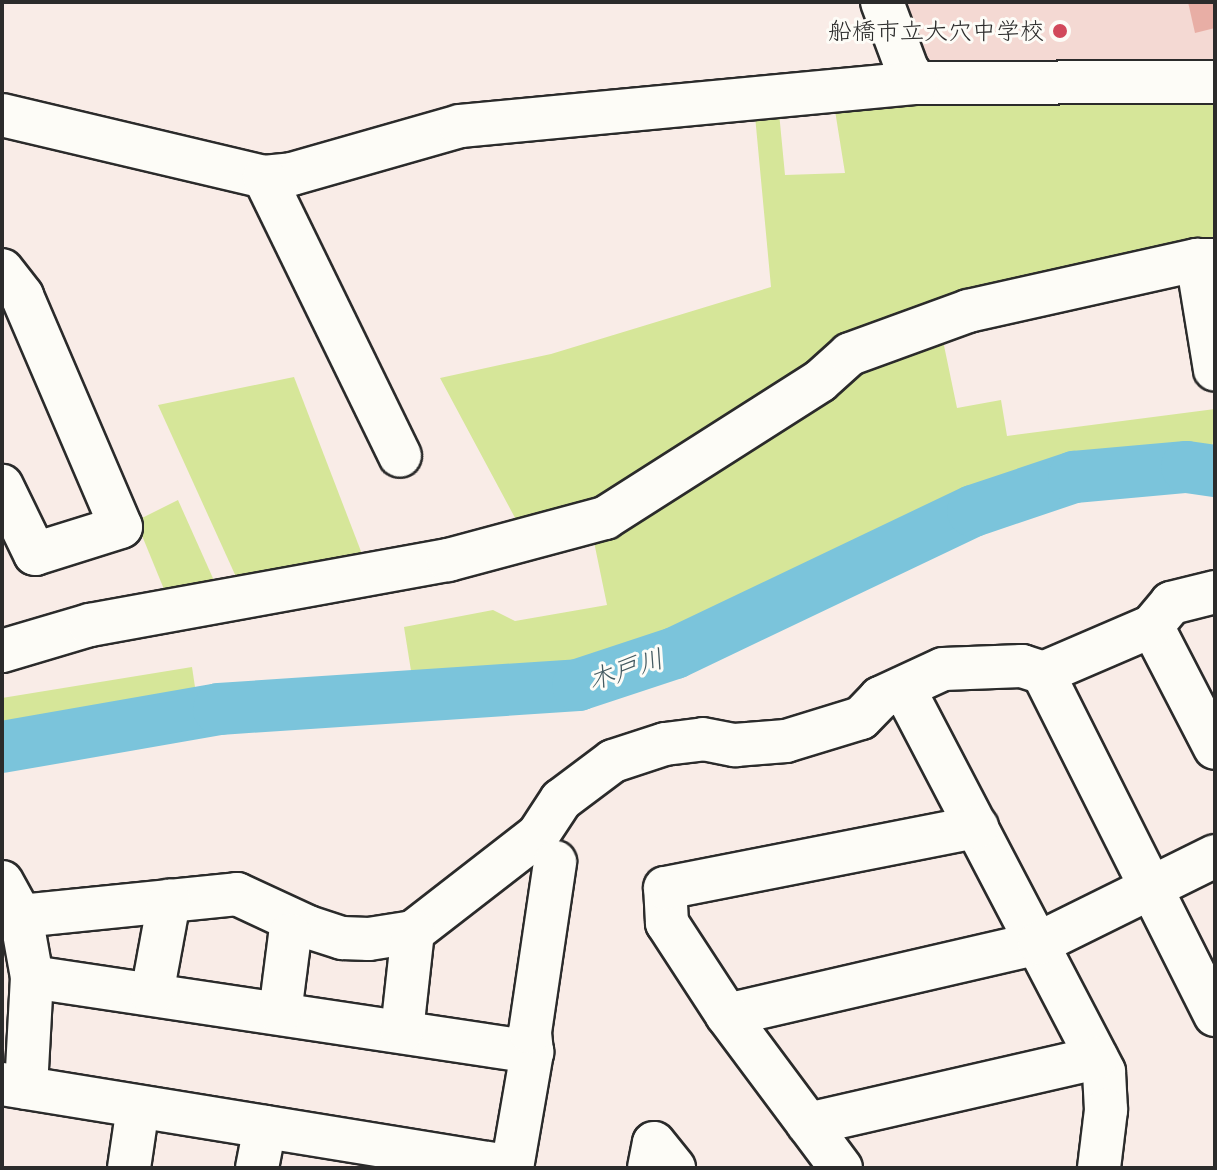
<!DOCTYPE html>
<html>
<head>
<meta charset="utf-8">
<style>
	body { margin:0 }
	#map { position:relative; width:1217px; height:1170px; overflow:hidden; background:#f9ece7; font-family:Itim,"Klee One",sans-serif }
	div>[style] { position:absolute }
	.built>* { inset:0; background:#f4d9d3 }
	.green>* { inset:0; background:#d6e699 }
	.river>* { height:52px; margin:-26px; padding:0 26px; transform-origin:26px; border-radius:26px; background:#7bc4db }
	.building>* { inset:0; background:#e8aea5 }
	.roads { filter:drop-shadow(2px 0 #2b2b2b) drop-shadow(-2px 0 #2b2b2b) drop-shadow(0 2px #2b2b2b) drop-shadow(0 -2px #2b2b2b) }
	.minor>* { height:42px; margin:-21px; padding:0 21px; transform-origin:21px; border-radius:21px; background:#fdfcf7 }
	.dots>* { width:22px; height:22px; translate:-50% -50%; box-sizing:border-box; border:4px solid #fdfcf7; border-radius:50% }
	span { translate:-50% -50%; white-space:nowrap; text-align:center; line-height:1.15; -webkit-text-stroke:6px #fdfcf7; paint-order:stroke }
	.poi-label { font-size:24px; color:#2b2b2b }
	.right { translate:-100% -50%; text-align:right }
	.water-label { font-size:26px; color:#435960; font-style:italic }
	.frame { position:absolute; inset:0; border:4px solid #2b2b2b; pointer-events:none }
</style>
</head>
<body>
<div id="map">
	<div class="built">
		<div style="clip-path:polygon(894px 2px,1215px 2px,1215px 72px,927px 76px)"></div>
	</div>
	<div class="green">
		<div style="clip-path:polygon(1215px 94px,1215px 245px,966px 303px,604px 502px,521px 529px,440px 378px,551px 354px,771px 287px,754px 105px,778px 102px,785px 175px,845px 173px,833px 98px)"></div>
		<div style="clip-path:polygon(941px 331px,957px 408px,1001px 400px,1007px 436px,1215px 409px,1212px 454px,1075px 459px,857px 550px,688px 629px,570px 670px,412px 677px,404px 627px,493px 610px,515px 621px,607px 605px,593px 537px,825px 386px)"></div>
		<div style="clip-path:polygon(294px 377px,367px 567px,242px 590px,158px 405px)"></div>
		<div style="clip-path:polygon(178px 500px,216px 585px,168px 599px,136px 521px)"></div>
		<div style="clip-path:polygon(192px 667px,198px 707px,2px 736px,2px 698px)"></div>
	</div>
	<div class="river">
		<div style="left:2px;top:747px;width:220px;rotate:-9.9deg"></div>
		<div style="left:219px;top:709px;width:360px;rotate:-3.8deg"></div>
		<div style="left:578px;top:685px;width:102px;rotate:-18.3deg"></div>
		<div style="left:675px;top:653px;width:330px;rotate:-25.5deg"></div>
		<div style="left:973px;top:511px;width:107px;rotate:-18.6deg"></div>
		<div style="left:1074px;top:477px;width:113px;rotate:-5.1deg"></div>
		<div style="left:1187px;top:467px;width:28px;rotate:8deg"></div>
	</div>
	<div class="building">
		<div style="clip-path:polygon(1188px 2px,1215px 2px,1215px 28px,1195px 33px)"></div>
	</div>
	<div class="roads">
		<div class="minor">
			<div style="left:882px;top:2px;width:72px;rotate:69.5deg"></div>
			<div style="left:907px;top:69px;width:17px;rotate:54deg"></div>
			<div style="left:917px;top:83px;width:298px;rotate:-0.2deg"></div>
			<div style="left:2px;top:115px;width:269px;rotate:13.3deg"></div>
			<div style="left:264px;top:177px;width:28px;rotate:-6deg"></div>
			<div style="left:292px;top:174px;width:175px;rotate:-15.9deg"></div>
			<div style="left:460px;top:126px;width:459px;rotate:-5.4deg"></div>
			<div style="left:264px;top:177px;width:310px;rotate:64deg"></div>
			<div style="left:1197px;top:260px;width:111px;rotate:80.7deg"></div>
			<div style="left:2px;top:270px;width:33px;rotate:52deg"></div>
			<div style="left:22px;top:296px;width:251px;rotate:66.8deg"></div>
			<div style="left:121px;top:527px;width:90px;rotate:162.6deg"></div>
			<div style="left:35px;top:554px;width:76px;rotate:-115.9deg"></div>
			<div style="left:1152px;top:626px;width:137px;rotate:62.7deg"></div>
			<div style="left:2px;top:651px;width:92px;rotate:-16.5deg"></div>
			<div style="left:90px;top:625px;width:364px;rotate:-10.3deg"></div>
			<div style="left:448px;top:560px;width:163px;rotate:-15deg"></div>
			<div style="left:605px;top:518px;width:255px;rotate:-32.5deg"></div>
			<div style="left:820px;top:381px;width:40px;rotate:-42deg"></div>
			<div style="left:850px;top:354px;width:126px;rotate:-20deg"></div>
			<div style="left:968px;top:311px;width:235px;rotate:-12.6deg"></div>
			<div style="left:1197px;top:260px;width:18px"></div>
			<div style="left:1043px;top:673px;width:383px;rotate:63.3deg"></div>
			<div style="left:904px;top:689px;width:432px;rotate:62.4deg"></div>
			<div style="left:1104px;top:1072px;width:38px;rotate:87deg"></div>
			<div style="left:1106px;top:1110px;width:58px;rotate:96.9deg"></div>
			<div style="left:2px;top:882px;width:39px;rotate:61deg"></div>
			<div style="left:21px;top:916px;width:62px;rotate:79.8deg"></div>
			<div style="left:32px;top:977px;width:111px;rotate:93.1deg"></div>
			<div style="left:21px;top:916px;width:217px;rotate:-5.8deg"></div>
			<div style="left:237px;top:894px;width:78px;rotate:24.9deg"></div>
			<div style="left:308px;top:927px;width:36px;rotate:18deg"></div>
			<div style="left:342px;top:938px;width:27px;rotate:2deg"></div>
			<div style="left:369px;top:939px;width:45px;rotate:-9deg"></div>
			<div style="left:413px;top:932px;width:158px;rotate:-37.8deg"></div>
			<div style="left:538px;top:835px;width:42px;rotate:-56.7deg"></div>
			<div style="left:561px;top:800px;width:65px;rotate:-36.9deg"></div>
			<div style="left:613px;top:761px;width:55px;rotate:-18.1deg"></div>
			<div style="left:665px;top:744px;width:38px;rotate:-7deg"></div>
			<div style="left:703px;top:739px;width:33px;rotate:11deg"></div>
			<div style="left:735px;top:745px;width:51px;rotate:-4.5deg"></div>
			<div style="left:786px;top:741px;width:78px;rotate:-17deg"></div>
			<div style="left:861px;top:718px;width:28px;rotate:-46deg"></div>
			<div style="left:880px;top:698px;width:69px;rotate:-24.7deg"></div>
			<div style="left:943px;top:669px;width:79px;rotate:-2.2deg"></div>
			<div style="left:1022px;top:666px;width:22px;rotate:18deg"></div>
			<div style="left:1043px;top:673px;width:119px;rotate:-23.3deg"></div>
			<div style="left:1152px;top:626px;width:30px;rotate:-50deg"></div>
			<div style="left:1171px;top:603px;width:45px;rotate:-14deg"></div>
			<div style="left:32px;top:977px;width:506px;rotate:8.53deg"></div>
			<div style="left:152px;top:994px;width:95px;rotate:-79.6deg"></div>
			<div style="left:280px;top:1013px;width:79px;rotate:-82.7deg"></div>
			<div style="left:727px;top:1015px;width:320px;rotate:-13deg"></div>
			<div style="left:1039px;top:943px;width:196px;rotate:-26.3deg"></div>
			<div style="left:402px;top:1031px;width:100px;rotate:-83.7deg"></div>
			<div style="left:2px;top:1084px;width:517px;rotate:9.24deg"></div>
			<div style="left:808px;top:1124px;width:296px;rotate:-12.9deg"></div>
			<div style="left:129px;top:1168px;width:62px;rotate:-81.6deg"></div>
			<div style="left:257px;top:1168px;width:42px;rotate:-79deg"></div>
			<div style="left:512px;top:1168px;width:118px;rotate:-80.2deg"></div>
			<div style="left:532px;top:1052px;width:20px;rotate:-96deg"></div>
			<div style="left:530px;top:1032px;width:172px;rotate:-81.6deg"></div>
			<div style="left:649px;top:1168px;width:25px;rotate:-79deg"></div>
			<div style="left:654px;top:1143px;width:32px;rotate:51deg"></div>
			<div style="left:841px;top:1168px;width:191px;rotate:-126.7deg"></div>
			<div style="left:727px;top:1015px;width:110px;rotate:-123.1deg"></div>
			<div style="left:667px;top:923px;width:35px;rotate:-93deg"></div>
			<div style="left:665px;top:888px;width:318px;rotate:-11.1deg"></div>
		</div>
	</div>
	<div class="dots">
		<div style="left:1060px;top:31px;background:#d1495b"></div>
	</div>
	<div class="poi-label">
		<span class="right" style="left:1044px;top:31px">船橋市立大穴中学校</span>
	</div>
	<div class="water-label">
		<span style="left:626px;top:670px;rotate:-18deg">木戸川</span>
	</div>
	<div class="frame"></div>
</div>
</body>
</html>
